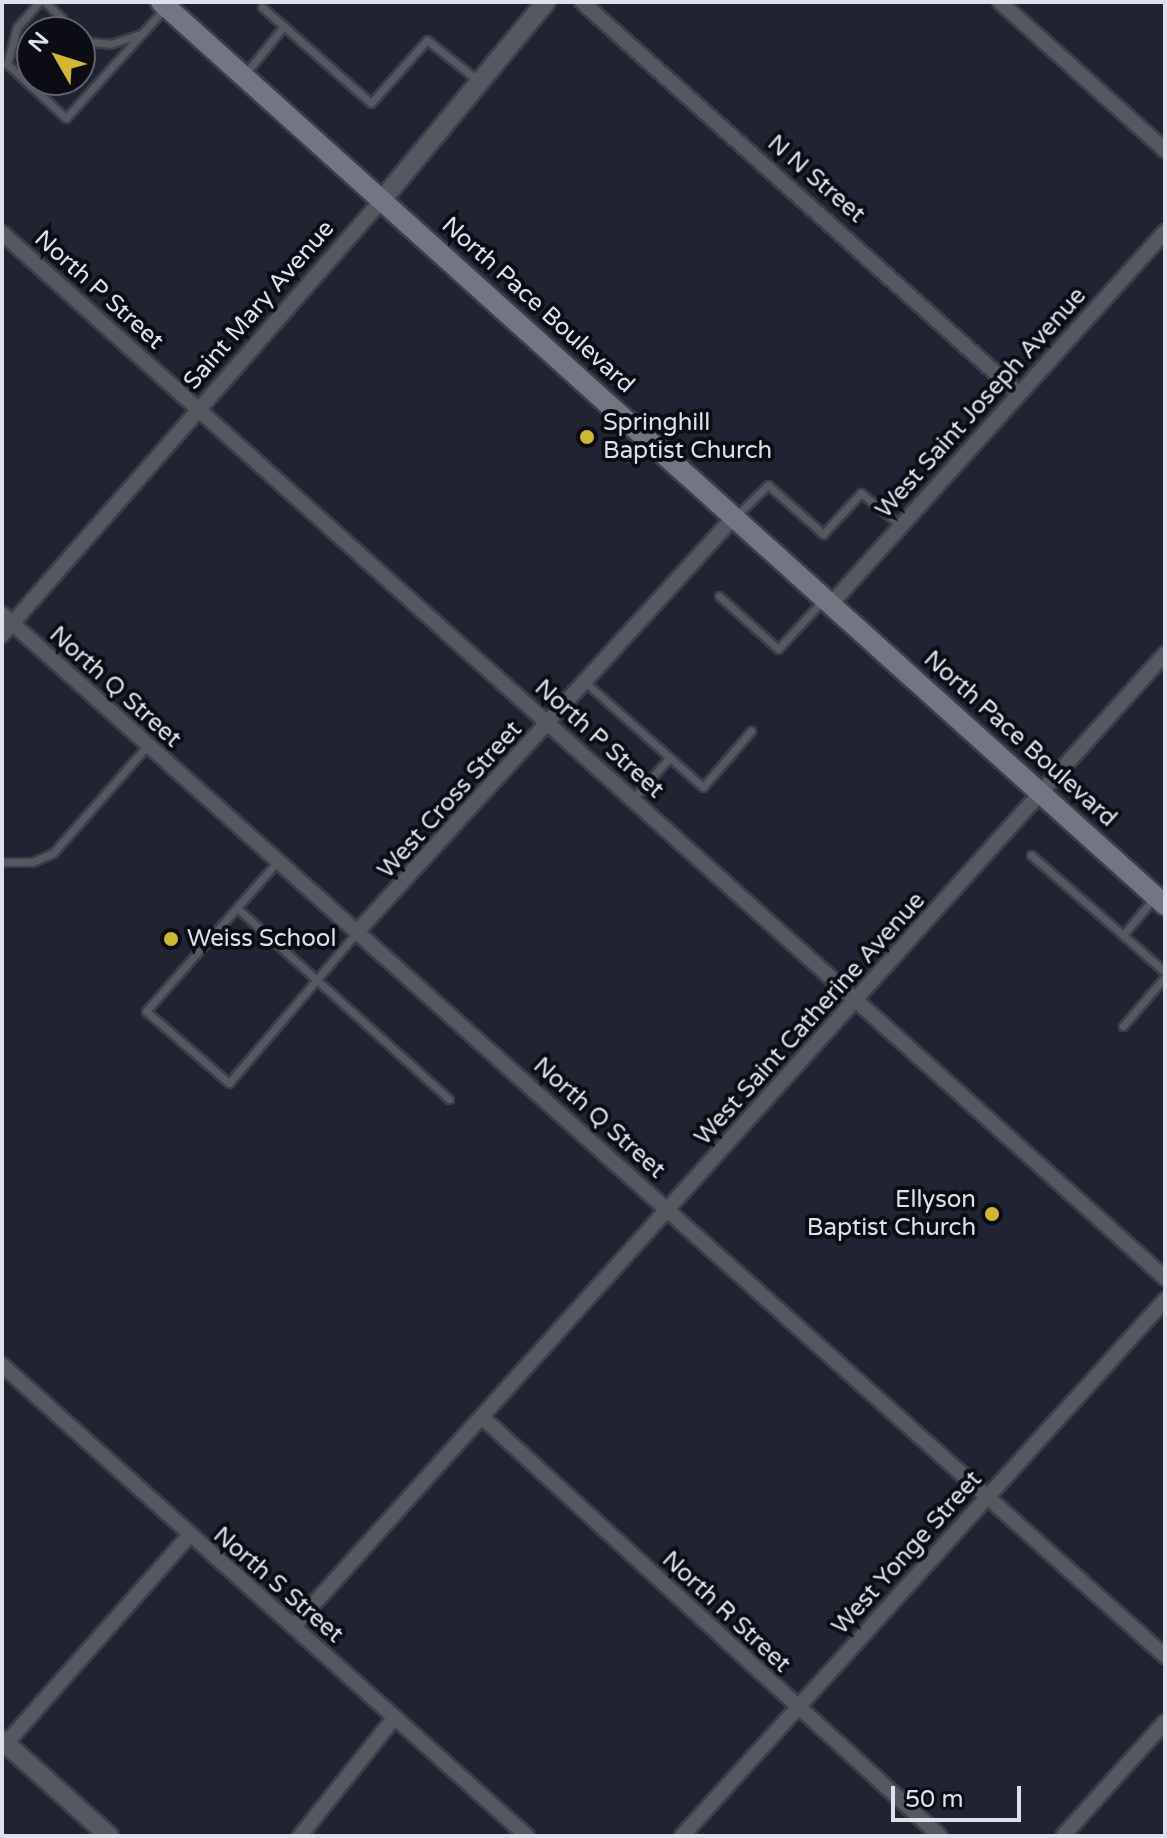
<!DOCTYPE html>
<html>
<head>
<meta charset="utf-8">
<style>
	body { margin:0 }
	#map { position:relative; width:1167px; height:1838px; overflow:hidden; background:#202332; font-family:"Varela Round",sans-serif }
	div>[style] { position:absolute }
	.roads { filter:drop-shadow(2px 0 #3b3d4c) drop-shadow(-2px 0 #3b3d4c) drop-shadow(0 2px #3b3d4c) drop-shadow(0 -2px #3b3d4c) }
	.service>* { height:7px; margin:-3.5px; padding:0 3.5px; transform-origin:3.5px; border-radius:3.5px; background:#565860 }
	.minor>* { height:14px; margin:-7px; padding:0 7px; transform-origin:7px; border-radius:7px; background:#565860 }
	.tertiary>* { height:18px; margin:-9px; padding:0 9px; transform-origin:9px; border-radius:9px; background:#565860 }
	.secondary>* { height:20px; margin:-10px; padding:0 10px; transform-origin:10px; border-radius:10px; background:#727582 }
	.dots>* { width:22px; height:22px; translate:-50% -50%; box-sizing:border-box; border:4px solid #0c0d14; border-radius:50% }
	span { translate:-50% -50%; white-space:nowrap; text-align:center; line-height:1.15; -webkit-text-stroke:8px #0c0d14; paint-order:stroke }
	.street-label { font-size:24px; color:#dee0ea }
	.poi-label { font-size:24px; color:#dee0ea }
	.left { translate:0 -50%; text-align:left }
	.right { translate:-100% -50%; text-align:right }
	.frame { position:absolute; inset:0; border:4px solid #dee0ea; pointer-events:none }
	.north { position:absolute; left:16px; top:16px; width:80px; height:80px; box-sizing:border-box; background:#0c0d14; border:2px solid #60616a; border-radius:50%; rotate:309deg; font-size:22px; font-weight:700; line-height:32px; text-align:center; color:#dee0ea }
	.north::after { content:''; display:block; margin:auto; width:28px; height:36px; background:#d1b736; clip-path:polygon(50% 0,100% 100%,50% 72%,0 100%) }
	.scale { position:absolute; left:891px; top:1786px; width:130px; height:36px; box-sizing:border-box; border:4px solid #dee0ea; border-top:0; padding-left:10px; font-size:24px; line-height:28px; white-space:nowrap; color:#dee0ea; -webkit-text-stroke:6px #0c0d14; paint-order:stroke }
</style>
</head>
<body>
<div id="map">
	<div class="roads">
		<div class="service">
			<div style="left:39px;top:2px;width:33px;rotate:131deg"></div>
			<div style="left:17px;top:27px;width:38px;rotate:105deg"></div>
			<div style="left:7px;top:64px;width:80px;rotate:42.5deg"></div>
			<div style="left:66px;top:118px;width:148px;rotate:-48deg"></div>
			<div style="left:45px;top:2px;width:23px;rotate:43deg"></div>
			<div style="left:262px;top:7px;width:145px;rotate:41.4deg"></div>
			<div style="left:371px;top:103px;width:84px;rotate:-48.4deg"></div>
			<div style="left:427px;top:40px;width:68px;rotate:38.4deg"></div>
			<div style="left:80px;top:35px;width:11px;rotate:38deg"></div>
			<div style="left:89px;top:42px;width:21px;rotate:5deg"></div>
			<div style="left:110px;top:44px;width:33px;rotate:-18deg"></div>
			<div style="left:245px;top:74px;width:62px;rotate:-50.9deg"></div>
			<div style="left:735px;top:517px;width:46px;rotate:-44.1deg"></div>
			<div style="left:768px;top:485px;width:74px;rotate:41.7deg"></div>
			<div style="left:823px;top:534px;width:56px;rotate:-47.2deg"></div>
			<div style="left:861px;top:493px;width:52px;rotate:39.5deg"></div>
			<div style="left:719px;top:596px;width:79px;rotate:41.9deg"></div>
			<div style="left:778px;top:649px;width:67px;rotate:-47.4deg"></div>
			<div style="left:585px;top:682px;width:158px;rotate:41.7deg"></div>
			<div style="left:703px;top:787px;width:74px;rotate:-49.4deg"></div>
			<div style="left:633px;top:799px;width:55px;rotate:-48.7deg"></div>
			<div style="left:1031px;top:855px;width:122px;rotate:41deg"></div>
			<div style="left:1123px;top:935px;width:48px;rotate:-50deg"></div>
			<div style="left:2px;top:862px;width:30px"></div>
			<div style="left:32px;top:862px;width:23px;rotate:-23deg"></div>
			<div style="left:53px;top:853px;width:144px;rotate:-48.7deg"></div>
			<div style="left:277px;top:862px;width:198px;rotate:131.3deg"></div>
			<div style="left:146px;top:1011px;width:110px;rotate:40.9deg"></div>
			<div style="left:229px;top:1083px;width:198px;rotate:-49.7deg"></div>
			<div style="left:238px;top:909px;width:284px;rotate:42deg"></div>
			<div style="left:1123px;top:935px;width:56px;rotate:41.4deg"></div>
			<div style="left:1123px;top:1026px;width:65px;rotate:-49.4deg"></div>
		</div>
		<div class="minor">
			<div style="left:582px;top:2px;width:586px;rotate:41.89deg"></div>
			<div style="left:1000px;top:2px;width:222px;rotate:41.9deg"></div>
			<div style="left:2px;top:233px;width:1564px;rotate:41.94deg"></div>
			<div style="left:831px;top:604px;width:500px;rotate:-48.1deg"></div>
			<div style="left:2px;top:614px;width:1562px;rotate:41.86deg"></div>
			<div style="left:2px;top:635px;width:578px;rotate:-48.86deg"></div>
			<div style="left:357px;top:932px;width:561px;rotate:-47.75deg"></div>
			<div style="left:2px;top:1365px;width:705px;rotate:41.9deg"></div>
			<div style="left:483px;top:1418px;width:619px;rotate:42.45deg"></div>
			<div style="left:294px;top:1626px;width:1305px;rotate:-48.14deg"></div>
			<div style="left:2px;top:1748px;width:283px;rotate:-48.6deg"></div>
			<div style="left:300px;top:1836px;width:152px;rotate:-51.4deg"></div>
			<div style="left:682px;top:1836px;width:722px;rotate:-47.98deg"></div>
			<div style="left:1063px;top:1836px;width:153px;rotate:-48.2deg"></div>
		</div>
		<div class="tertiary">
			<div style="left:382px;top:200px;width:257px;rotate:-50.4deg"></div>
			<div style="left:2px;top:1740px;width:144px;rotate:41.9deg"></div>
		</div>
		<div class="secondary">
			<div style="left:161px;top:2px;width:1350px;rotate:41.97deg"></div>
		</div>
	</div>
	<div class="dots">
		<div style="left:587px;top:437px;background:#d1b736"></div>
		<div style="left:171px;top:939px;background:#d1b736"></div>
		<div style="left:992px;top:1214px;background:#d1b736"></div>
	</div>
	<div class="street-label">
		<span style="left:816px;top:179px;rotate:41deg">N N Street</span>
		<span style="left:99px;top:290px;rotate:42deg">North P Street</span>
		<span style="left:259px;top:305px;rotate:-49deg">Saint Mary Avenue</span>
		<span style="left:538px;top:305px;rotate:42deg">North Pace Boulevard</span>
		<span style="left:981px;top:403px;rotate:-48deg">West Saint Joseph Avenue</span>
		<span style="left:115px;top:687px;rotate:42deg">North Q Street</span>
		<span style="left:599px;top:739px;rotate:42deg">North P Street</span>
		<span style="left:1020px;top:739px;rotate:42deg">North Pace Boulevard</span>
		<span style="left:450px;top:800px;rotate:-48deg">West Cross Street</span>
		<span style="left:810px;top:1019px;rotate:-48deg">West Saint Catherine Avenue</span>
		<span style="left:599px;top:1118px;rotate:42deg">North Q Street</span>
		<span style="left:907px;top:1553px;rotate:-48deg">West Yonge Street</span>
		<span style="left:278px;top:1585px;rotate:41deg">North S Street</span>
		<span style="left:726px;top:1612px;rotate:43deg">North R Street</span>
	</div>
	<div class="poi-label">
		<span class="left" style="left:603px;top:437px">Springhill<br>Baptist Church</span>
		<span class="left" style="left:187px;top:939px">Weiss School</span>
		<span class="right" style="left:976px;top:1214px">Ellyson<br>Baptist Church</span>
	</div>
	<div class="frame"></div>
	<div class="north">N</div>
	<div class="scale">50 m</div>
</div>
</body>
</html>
